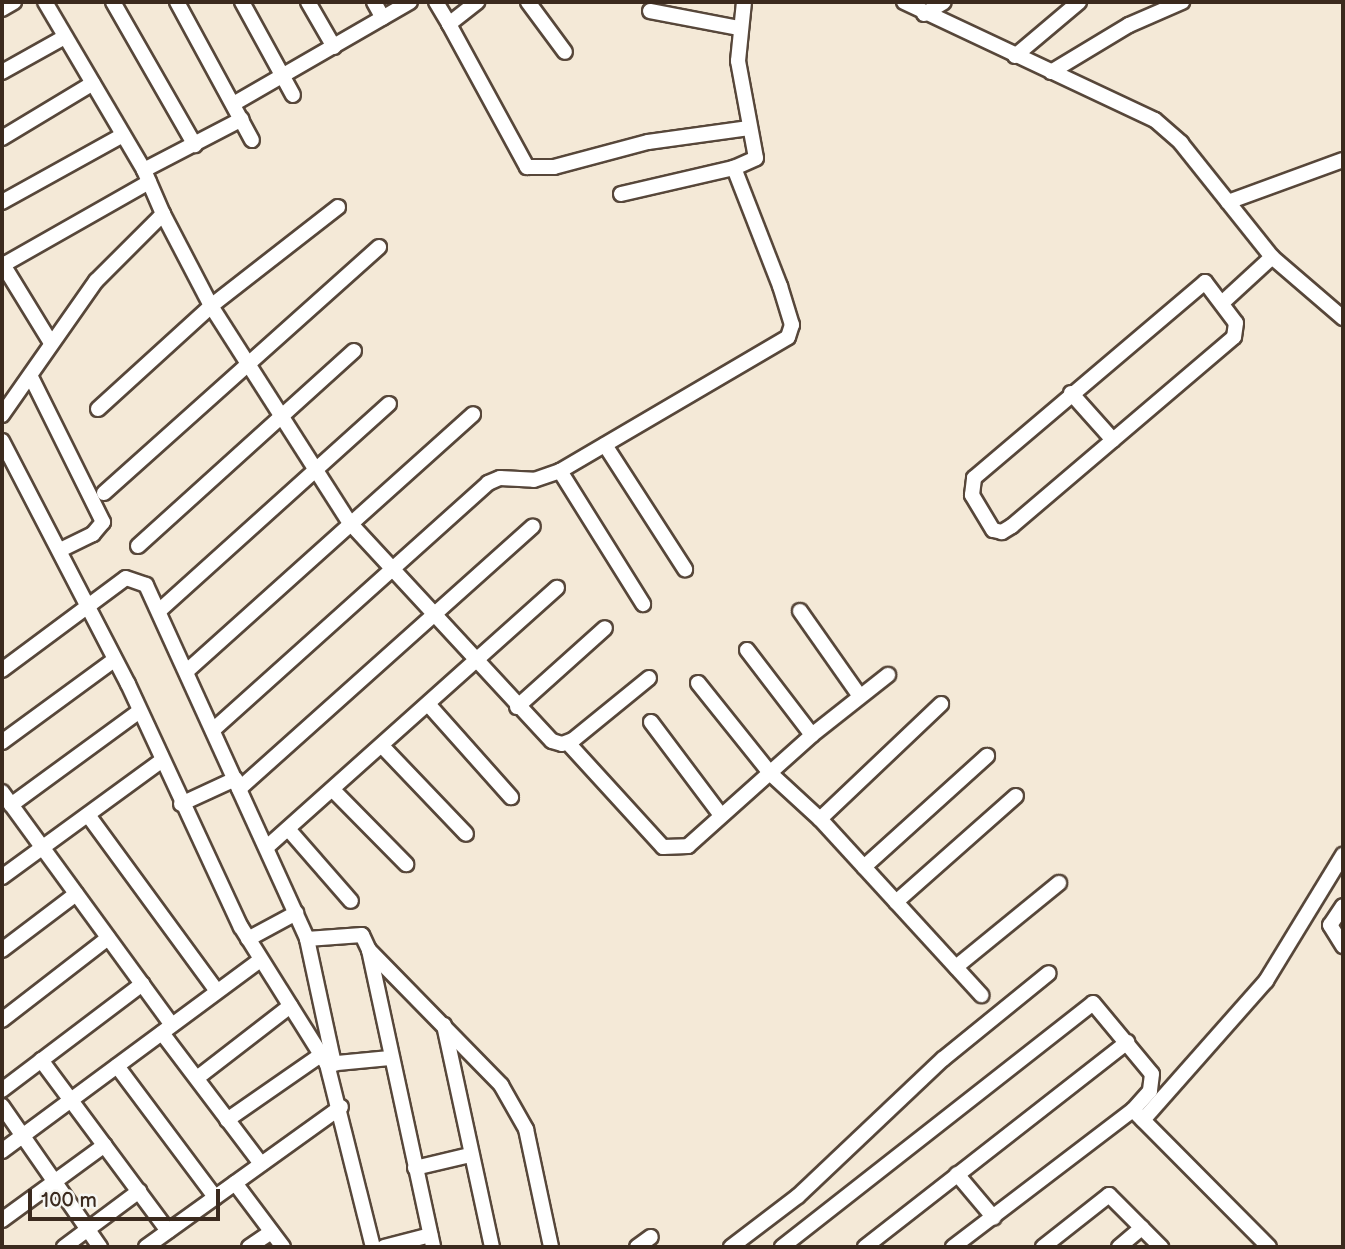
<!DOCTYPE html>
<html>
<head>
<meta charset="utf-8">
<style>
	body { margin:0 }
	#map { position:relative; width:1345px; height:1249px; overflow:hidden; background:#f4e9d7; font-family:"Balsamiq Sans",sans-serif }
	div>[style] { position:absolute }
	.roads { filter:drop-shadow(2px 0 #57473a) drop-shadow(-2px 0 #57473a) drop-shadow(0 2px #57473a) drop-shadow(0 -2px #57473a) }
	.minor>* { height:14px; margin:-7px; padding:0 7px; transform-origin:7px; border-radius:7px; background:#fff }
	span { translate:-50% -50%; white-space:nowrap; text-align:center; line-height:1.15; -webkit-text-stroke:5px #f6f6f2; paint-order:stroke }
	.frame { position:absolute; inset:0; border:4px solid #3b2a1e; pointer-events:none }
	.scale { position:absolute; left:28px; top:1189px; width:192px; height:32px; box-sizing:border-box; border:4px solid #3b2a1e; border-top:0; padding-left:9px; font-size:21px; line-height:24px; white-space:nowrap; color:#3b2a1e; -webkit-text-stroke:5px #f6f6f2; paint-order:stroke }
</style>
</head>
<body>
<div id="map">
	<div class="roads">
		<div class="minor">
			<div style="left:113px;top:2px;width:165px;rotate:60.2deg"></div>
			<div style="left:177px;top:2px;width:157px;rotate:61.5deg"></div>
			<div style="left:242px;top:2px;width:106px;rotate:61.3deg"></div>
			<div style="left:308px;top:2px;width:52px;rotate:60deg"></div>
			<div style="left:374px;top:2px;width:18px;rotate:61deg"></div>
			<div style="left:436px;top:2px;width:26px;rotate:59deg"></div>
			<div style="left:449px;top:24px;width:36px;rotate:-38deg"></div>
			<div style="left:528px;top:2px;width:62px;rotate:53.5deg"></div>
			<div style="left:904px;top:2px;width:277px;rotate:25.2deg"></div>
			<div style="left:1155px;top:120px;width:35px;rotate:41deg"></div>
			<div style="left:1181px;top:143px;width:146px;rotate:51.4deg"></div>
			<div style="left:1272px;top:257px;width:94px;rotate:40.7deg"></div>
			<div style="left:2px;top:9px;width:14px;rotate:-30deg"></div>
			<div style="left:650px;top:11px;width:91px;rotate:10.8deg"></div>
			<div style="left:924px;top:14px;width:23px;rotate:-31deg"></div>
			<div style="left:449px;top:24px;width:163px;rotate:61.4deg"></div>
			<div style="left:527px;top:167px;width:27px"></div>
			<div style="left:554px;top:167px;width:97px;rotate:-14.9deg"></div>
			<div style="left:648px;top:142px;width:102px;rotate:-7.9deg"></div>
			<div style="left:1015px;top:56px;width:84px;rotate:-40.2deg"></div>
			<div style="left:2px;top:72px;width:72px;rotate:-29.1deg"></div>
			<div style="left:1051px;top:72px;width:91px;rotate:-31.1deg"></div>
			<div style="left:1129px;top:25px;width:58px;rotate:-23.5deg"></div>
			<div style="left:235px;top:103px;width:202px;rotate:-30deg"></div>
			<div style="left:2px;top:138px;width:106px;rotate:-31.1deg"></div>
			<div style="left:144px;top:170px;width:110px;rotate:-27.5deg"></div>
			<div style="left:621px;top:194px;width:116px;rotate:-13deg"></div>
			<div style="left:734px;top:168px;width:24px;rotate:-24deg"></div>
			<div style="left:756px;top:158px;width:99px;rotate:-100.5deg"></div>
			<div style="left:738px;top:61px;width:59px;rotate:-84.2deg"></div>
			<div style="left:2px;top:202px;width:138px;rotate:-29deg"></div>
			<div style="left:1228px;top:202px;width:122px;rotate:-20.1deg"></div>
			<div style="left:163px;top:214px;width:104px;rotate:62.4deg"></div>
			<div style="left:211px;top:306px;width:258px;rotate:57.4deg"></div>
			<div style="left:350px;top:523px;width:297px;rotate:47.2deg"></div>
			<div style="left:552px;top:741px;width:10px;rotate:17deg"></div>
			<div style="left:562px;top:744px;width:12px;rotate:-20deg"></div>
			<div style="left:573px;top:740px;width:98px;rotate:-39.2deg"></div>
			<div style="left:2px;top:263px;width:94px;rotate:58.5deg"></div>
			<div style="left:3px;top:265px;width:168px;rotate:-29.6deg"></div>
			<div style="left:1205px;top:282px;width:51px;rotate:52.9deg"></div>
			<div style="left:1236px;top:323px;width:14px;rotate:98deg"></div>
			<div style="left:1234px;top:337px;width:292px;rotate:139.6deg"></div>
			<div style="left:1012px;top:526px;width:12px;rotate:149deg"></div>
			<div style="left:1002px;top:532px;width:9px;rotate:-167deg"></div>
			<div style="left:993px;top:530px;width:41px;rotate:-121deg"></div>
			<div style="left:972px;top:495px;width:17px;rotate:-83deg"></div>
			<div style="left:974px;top:478px;width:303px;rotate:-40.3deg"></div>
			<div style="left:1222px;top:303px;width:68px;rotate:-42.6deg"></div>
			<div style="left:31px;top:377px;width:162px;rotate:63.6deg"></div>
			<div style="left:103px;top:522px;width:16px;rotate:130deg"></div>
			<div style="left:93px;top:534px;width:37px;rotate:154deg"></div>
			<div style="left:1071px;top:393px;width:63px;rotate:48.2deg"></div>
			<div style="left:98px;top:409px;width:153px;rotate:-42.3deg"></div>
			<div style="left:211px;top:306px;width:161px;rotate:-37.9deg"></div>
			<div style="left:2px;top:415px;width:164px;rotate:-55deg"></div>
			<div style="left:96px;top:281px;width:95px;rotate:-45deg"></div>
			<div style="left:163px;top:214px;width:48px;rotate:-113.4deg"></div>
			<div style="left:144px;top:170px;width:195px;rotate:-120.5deg"></div>
			<div style="left:2px;top:441px;width:274px;rotate:62.6deg"></div>
			<div style="left:128px;top:684px;width:268px;rotate:65.1deg"></div>
			<div style="left:241px;top:927px;width:162px;rotate:57.9deg"></div>
			<div style="left:327px;top:1064px;width:189px;rotate:75.9deg"></div>
			<div style="left:605px;top:445px;width:148px;rotate:57.2deg"></div>
			<div style="left:560px;top:471px;width:157px;rotate:58deg"></div>
			<div style="left:104px;top:493px;width:369px;rotate:-41.8deg"></div>
			<div style="left:138px;top:546px;width:291px;rotate:-42.1deg"></div>
			<div style="left:160px;top:610px;width:308px;rotate:-42deg"></div>
			<div style="left:800px;top:611px;width:103px;rotate:54.9deg"></div>
			<div style="left:2px;top:670px;width:154px;rotate:-36.6deg"></div>
			<div style="left:126px;top:578px;width:21px;rotate:19deg"></div>
			<div style="left:146px;top:585px;width:389px;rotate:65.5deg"></div>
			<div style="left:307px;top:939px;width:128px;rotate:77.8deg"></div>
			<div style="left:188px;top:670px;width:383px;rotate:-41.9deg"></div>
			<div style="left:698px;top:683px;width:117px;rotate:51.3deg"></div>
			<div style="left:771px;top:774px;width:67px;rotate:42.6deg"></div>
			<div style="left:820px;top:819px;width:239px;rotate:47.5deg"></div>
			<div style="left:428px;top:704px;width:125px;rotate:48.3deg"></div>
			<div style="left:517px;top:707px;width:118px;rotate:-41.9deg"></div>
			<div style="left:651px;top:722px;width:115px;rotate:53.1deg"></div>
			<div style="left:213px;top:730px;width:370px;rotate:-41.9deg"></div>
			<div style="left:488px;top:483px;width:13px;rotate:-23deg"></div>
			<div style="left:500px;top:478px;width:34px;rotate:3deg"></div>
			<div style="left:534px;top:480px;width:28px;rotate:-19deg"></div>
			<div style="left:560px;top:471px;width:264px;rotate:-30.4deg"></div>
			<div style="left:788px;top:337px;width:13px;rotate:-72deg"></div>
			<div style="left:792px;top:325px;width:41px;rotate:-107.1deg"></div>
			<div style="left:780px;top:286px;width:127px;rotate:-111.3deg"></div>
			<div style="left:812px;top:735px;width:97px;rotate:-38.3deg"></div>
			<div style="left:2px;top:742px;width:139px;rotate:-36.2deg"></div>
			<div style="left:568px;top:743px;width:141px;rotate:47.6deg"></div>
			<div style="left:663px;top:847px;width:25px;rotate:-2deg"></div>
			<div style="left:688px;top:846px;width:166px;rotate:-41.8deg"></div>
			<div style="left:812px;top:735px;width:107px;rotate:-127.4deg"></div>
			<div style="left:383px;top:747px;width:120px;rotate:46.3deg"></div>
			<div style="left:239px;top:789px;width:394px;rotate:-41.8deg"></div>
			<div style="left:334px;top:791px;width:103px;rotate:45.4deg"></div>
			<div style="left:2px;top:792px;width:288px;rotate:53.9deg"></div>
			<div style="left:181px;top:804px;width:60px;rotate:-24.8deg"></div>
			<div style="left:11px;top:805px;width:157px;rotate:-36.2deg"></div>
			<div style="left:88px;top:815px;width:218px;rotate:53.8deg"></div>
			<div style="left:820px;top:819px;width:167px;rotate:-43.5deg"></div>
			<div style="left:289px;top:830px;width:94px;rotate:48.9deg"></div>
			<div style="left:267px;top:847px;width:389px;rotate:-41.8deg"></div>
			<div style="left:864px;top:867px;width:166px;rotate:-42.1deg"></div>
			<div style="left:2px;top:877px;width:197px;rotate:-36.1deg"></div>
			<div style="left:896px;top:902px;width:160px;rotate:-41.5deg"></div>
			<div style="left:1343px;top:906px;width:23px;rotate:124deg"></div>
			<div style="left:1330px;top:925px;width:25px;rotate:58deg"></div>
			<div style="left:248px;top:939px;width:55px;rotate:-28.4deg"></div>
			<div style="left:307px;top:939px;width:55px;rotate:-4.2deg"></div>
			<div style="left:362px;top:935px;width:17px;rotate:65deg"></div>
			<div style="left:369px;top:950px;width:189px;rotate:45.6deg"></div>
			<div style="left:501px;top:1085px;width:51px;rotate:60.4deg"></div>
			<div style="left:526px;top:1129px;width:121px;rotate:78deg"></div>
			<div style="left:2px;top:950px;width:93px;rotate:-37.1deg"></div>
			<div style="left:369px;top:950px;width:304px;rotate:77.8deg"></div>
			<div style="left:956px;top:967px;width:133px;rotate:-39.2deg"></div>
			<div style="left:2px;top:1020px;width:134px;rotate:-37.7deg"></div>
			<div style="left:444px;top:1025px;width:227px;rotate:77.8deg"></div>
			<div style="left:162px;top:1033px;width:164px;rotate:52.9deg"></div>
			<div style="left:41px;top:1060px;width:213px;rotate:53.4deg"></div>
			<div style="left:327px;top:1064px;width:63px;rotate:-5.4deg"></div>
			<div style="left:117px;top:1066px;width:164px;rotate:53.2deg"></div>
			<div style="left:197px;top:1078px;width:118px;rotate:-37.7deg"></div>
			<div style="left:2px;top:1090px;width:176px;rotate:-37.1deg"></div>
			<div style="left:2px;top:1106px;width:172px;rotate:55.2deg"></div>
			<div style="left:227px;top:1120px;width:114px;rotate:-34.7deg"></div>
			<div style="left:1143px;top:1120px;width:186px;rotate:-48.5deg"></div>
			<div style="left:1266px;top:981px;width:148px;rotate:-58.6deg"></div>
			<div style="left:2px;top:1151px;width:321px;rotate:-36.5deg"></div>
			<div style="left:415px;top:1168px;width:57px;rotate:-13.3deg"></div>
			<div style="left:957px;top:1174px;width:57px;rotate:49.9deg"></div>
			<div style="left:235px;top:1183px;width:80px;rotate:53.1deg"></div>
			<div style="left:2px;top:1220px;width:127px;rotate:-36.1deg"></div>
			<div style="left:64px;top:1247px;width:94px;rotate:-36.7deg"></div>
			<div style="left:146px;top:1247px;width:240px;rotate:-35.7deg"></div>
			<div style="left:249px;top:1247px;width:27px;rotate:-34deg"></div>
			<div style="left:384px;top:1247px;width:48px;rotate:-14.6deg"></div>
			<div style="left:637px;top:1247px;width:17px;rotate:-36deg"></div>
			<div style="left:731px;top:1247px;width:84px;rotate:-37.3deg"></div>
			<div style="left:798px;top:1196px;width:199px;rotate:-43.4deg"></div>
			<div style="left:943px;top:1059px;width:136px;rotate:-39.1deg"></div>
			<div style="left:782px;top:1247px;width:395px;rotate:-38.1deg"></div>
			<div style="left:1093px;top:1003px;width:92px;rotate:50.3deg"></div>
			<div style="left:1152px;top:1074px;width:17px;rotate:97deg"></div>
			<div style="left:1150px;top:1091px;width:25px;rotate:132deg"></div>
			<div style="left:865px;top:1247px;width:333px;rotate:-38deg"></div>
			<div style="left:953px;top:1247px;width:226px;rotate:-37.3deg"></div>
			<div style="left:1133px;top:1110px;width:193px;rotate:45.2deg"></div>
			<div style="left:1043px;top:1247px;width:84px;rotate:-38.2deg"></div>
			<div style="left:1109px;top:1195px;width:74px;rotate:45deg"></div>
			<div style="left:1119px;top:1247px;width:30px;rotate:-40deg"></div>
		</div>
	</div>
	<div class="frame"></div>
	<div class="scale">100 m</div>
</div>
</body>
</html>
